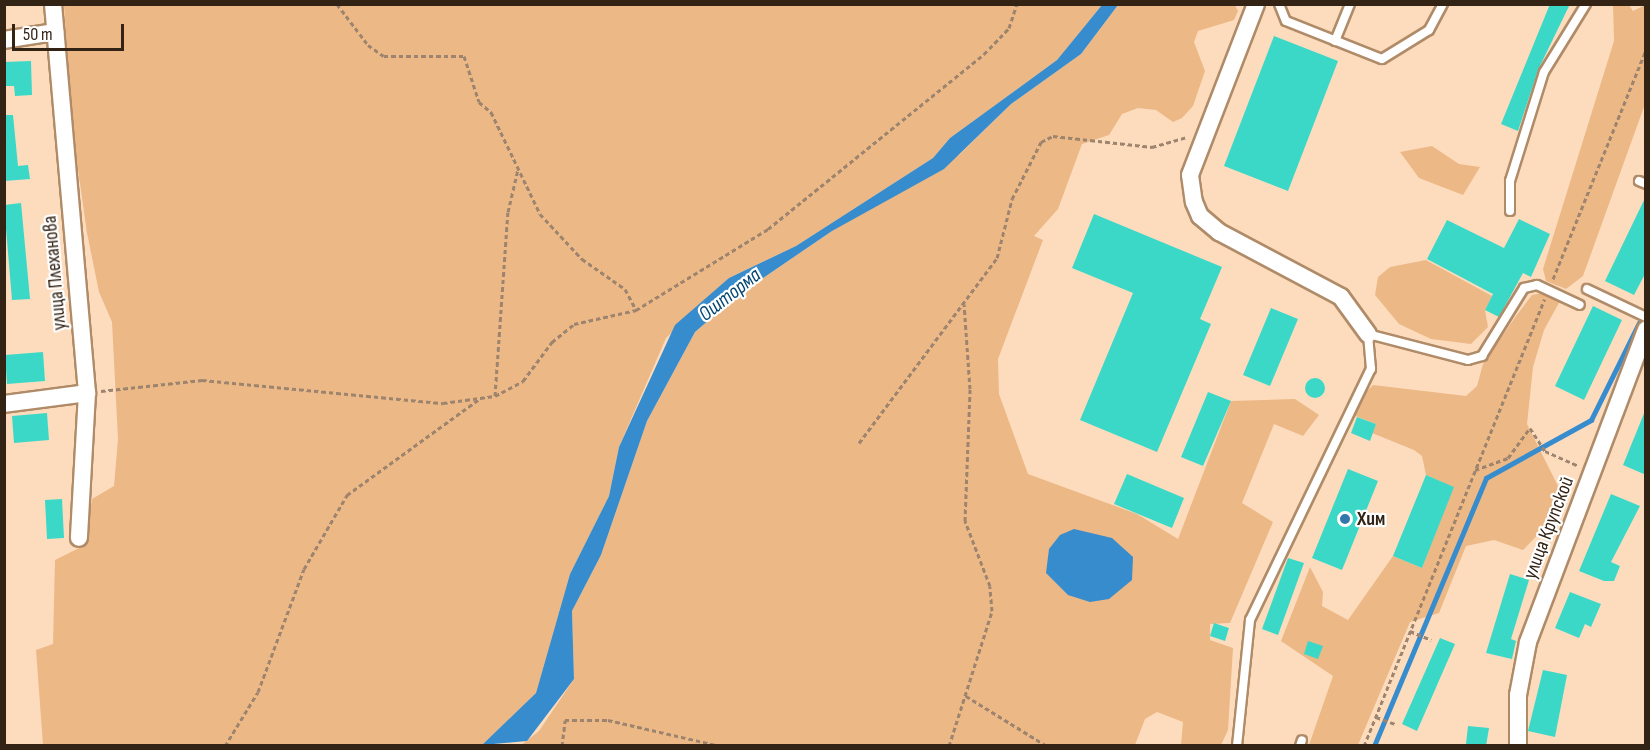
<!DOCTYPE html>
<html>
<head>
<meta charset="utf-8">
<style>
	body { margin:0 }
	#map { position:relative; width:1650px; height:750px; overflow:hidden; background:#fddcbe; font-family:"Sofia Sans Condensed",sans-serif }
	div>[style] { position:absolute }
	.green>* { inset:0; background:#ecb886 }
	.water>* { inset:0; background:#378ccd }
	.stream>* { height:4.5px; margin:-2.25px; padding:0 2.25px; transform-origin:2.25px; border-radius:2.25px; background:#378ccd }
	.building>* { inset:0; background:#3bd8c8 }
	.round { border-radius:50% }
	.path>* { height:3px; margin-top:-1.5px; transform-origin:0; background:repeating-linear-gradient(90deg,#9d846e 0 4.5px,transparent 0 7.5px) }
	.roads { filter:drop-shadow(2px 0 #b08b68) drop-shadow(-2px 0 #b08b68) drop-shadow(0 2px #b08b68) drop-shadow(0 -2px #b08b68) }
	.lane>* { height:8px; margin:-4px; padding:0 4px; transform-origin:4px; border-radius:4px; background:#fff }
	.street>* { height:16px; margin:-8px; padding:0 8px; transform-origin:8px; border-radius:8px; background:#fff }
	.dots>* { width:16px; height:16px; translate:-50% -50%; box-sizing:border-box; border:3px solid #fff; border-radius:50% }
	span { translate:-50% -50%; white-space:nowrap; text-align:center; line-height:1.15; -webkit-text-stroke:4.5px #fff; paint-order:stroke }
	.street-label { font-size:20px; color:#322314 }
	.poi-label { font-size:20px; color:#322314; font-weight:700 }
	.left { translate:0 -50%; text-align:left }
	.water-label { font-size:21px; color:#024570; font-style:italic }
	.frame { position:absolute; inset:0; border:6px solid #322314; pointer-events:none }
	.scale { position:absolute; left:12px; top:24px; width:112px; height:27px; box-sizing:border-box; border:3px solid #322314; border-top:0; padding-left:8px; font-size:18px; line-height:21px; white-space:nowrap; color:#322314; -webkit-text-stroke:4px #fff; paint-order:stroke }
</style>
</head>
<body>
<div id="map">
	<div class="green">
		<div style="clip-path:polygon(64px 5px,1102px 5px,1057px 60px,950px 138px,933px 158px,796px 246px,729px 278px,666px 338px,619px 447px,609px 496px,570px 574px,536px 693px,482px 745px,43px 745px,36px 650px,53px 644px,55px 560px,85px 545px,92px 499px,114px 486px,118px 439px,112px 322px,99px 292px,87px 233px,72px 127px)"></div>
		<div style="clip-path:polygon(1118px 5px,1235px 5px,1238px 11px,1234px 20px,1198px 31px,1194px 42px,1205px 71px,1193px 106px,1182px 118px,1173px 122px,1156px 110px,1138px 108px,1122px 114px,1109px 135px,1082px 144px,1058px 209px,1034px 236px,1043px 240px,998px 359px,999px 394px,1028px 474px,1137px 514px,1178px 539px,1231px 401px,1295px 399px,1319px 415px,1303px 436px,1274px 424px,1242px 503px,1273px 522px,1230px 623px,1210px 624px,1210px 640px,1233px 648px,1228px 730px,1221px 745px,1181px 745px,1183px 722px,1157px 712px,1145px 719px,1135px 745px,520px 746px,539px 731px,574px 679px,572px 611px,601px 555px,647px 421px,695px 332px,738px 295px,832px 231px,960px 154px,1011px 104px,1081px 54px)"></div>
		<div style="clip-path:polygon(1613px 5px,1629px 5px,1633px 11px,1645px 5px,1645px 104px,1583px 276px,1566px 289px,1546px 281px,1543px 269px,1614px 41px)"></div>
		<div style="clip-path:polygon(1432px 146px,1459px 164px,1480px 167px,1463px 195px,1419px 178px,1400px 152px)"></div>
		<div style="clip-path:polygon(1426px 260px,1492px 296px,1485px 310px,1488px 327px,1471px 344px,1431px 339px,1399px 324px,1375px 295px,1378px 277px,1390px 267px)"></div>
		<div style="clip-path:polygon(1543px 293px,1560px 301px,1544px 330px,1533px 367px,1527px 424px,1561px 492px,1554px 518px,1523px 550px,1494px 540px,1466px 546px,1439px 613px,1410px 622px,1358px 745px,1309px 745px,1333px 676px,1281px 641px,1310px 567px,1323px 592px,1322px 606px,1348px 620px,1393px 556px,1422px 568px,1453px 487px,1426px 475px,1422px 456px,1414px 450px,1372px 433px,1376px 424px,1353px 415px,1361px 397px,1373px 385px,1466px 396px,1477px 386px,1483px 364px,1516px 316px,1532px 295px)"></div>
	</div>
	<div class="water">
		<div style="clip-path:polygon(1102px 5px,1118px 5px,1081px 54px,1011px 104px,944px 169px,832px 231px,738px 295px,695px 332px,647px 421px,601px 555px,572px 611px,574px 679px,527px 741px,482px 745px,536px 693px,570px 574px,609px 496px,619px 447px,675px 325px,729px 278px,796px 246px,933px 158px,950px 138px,1057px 60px)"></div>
		<div style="clip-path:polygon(1074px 529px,1112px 538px,1133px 557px,1132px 580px,1109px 599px,1090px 602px,1068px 595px,1046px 573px,1049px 549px,1060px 535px)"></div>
	</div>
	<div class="stream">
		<div style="left:1645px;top:311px;width:1px;rotate:-45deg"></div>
		<div style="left:1374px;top:746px;width:290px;rotate:-67.3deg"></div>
		<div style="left:1486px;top:478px;width:120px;rotate:-28.9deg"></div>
		<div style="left:1591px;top:420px;width:108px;rotate:-63.7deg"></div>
	</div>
	<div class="building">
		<div style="clip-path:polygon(1550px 4px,1570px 4px,1538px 70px,1518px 131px,1501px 124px)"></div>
		<div style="clip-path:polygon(1274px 36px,1338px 61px,1288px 191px,1224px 166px)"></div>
		<div style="clip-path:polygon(31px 61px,32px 95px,15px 96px,14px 86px,4px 86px,4px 62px)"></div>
		<div style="clip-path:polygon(4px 115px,13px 115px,18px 166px,28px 165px,30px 179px,4px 181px)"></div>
		<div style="clip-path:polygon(1646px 196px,1646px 272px,1634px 295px,1605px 281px)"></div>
		<div style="clip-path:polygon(21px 203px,30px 299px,12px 300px,4px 205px)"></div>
		<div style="clip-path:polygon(1094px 214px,1222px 267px,1200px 319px,1211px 324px,1157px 452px,1080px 420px,1133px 293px,1072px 268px)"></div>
		<div style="clip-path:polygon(1519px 219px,1550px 234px,1531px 277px,1523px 273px,1499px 317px,1485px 310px,1493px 294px,1427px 259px,1447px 220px,1504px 248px)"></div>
		<div style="clip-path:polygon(1593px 306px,1622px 320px,1584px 400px,1555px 386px)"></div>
		<div style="clip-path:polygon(1271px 308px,1298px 319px,1270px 386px,1243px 375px)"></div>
		<div style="clip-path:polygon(43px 352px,45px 381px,7px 384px,5px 355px)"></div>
		<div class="round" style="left:1305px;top:378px;width:20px;height:20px"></div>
		<div style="clip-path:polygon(1208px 392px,1231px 401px,1203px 466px,1181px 457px)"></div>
		<div style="clip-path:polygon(1645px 411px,1646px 411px,1646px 475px,1623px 465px)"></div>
		<div style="clip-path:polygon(47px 413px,49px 440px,14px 443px,12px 416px)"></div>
		<div style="clip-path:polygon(1357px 417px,1376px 424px,1370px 441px,1351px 433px)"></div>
		<div style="clip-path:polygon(1348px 469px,1378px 481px,1342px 570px,1312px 558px)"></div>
		<div style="clip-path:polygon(1127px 474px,1184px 498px,1172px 528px,1114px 504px)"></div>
		<div style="clip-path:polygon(1426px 475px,1454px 487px,1422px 568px,1393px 556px)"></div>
		<div style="clip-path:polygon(1611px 494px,1640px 506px,1611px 562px,1620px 566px,1614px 581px,1604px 581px,1579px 571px)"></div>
		<div style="clip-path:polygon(62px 499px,64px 538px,47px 539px,45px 500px)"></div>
		<div style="clip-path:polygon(1288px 558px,1304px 563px,1278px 635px,1262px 629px)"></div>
		<div style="clip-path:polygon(1510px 574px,1529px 580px,1511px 639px,1516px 641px,1512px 659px,1486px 653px)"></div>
		<div style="clip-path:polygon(1570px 592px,1601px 604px,1591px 627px,1585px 624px,1579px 638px,1555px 628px)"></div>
		<div style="clip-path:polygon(1214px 623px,1229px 628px,1225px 641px,1210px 636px)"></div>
		<div style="clip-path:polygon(1440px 638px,1455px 644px,1417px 731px,1402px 724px)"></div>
		<div style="clip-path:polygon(1308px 641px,1323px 646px,1318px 659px,1304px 654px)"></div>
		<div style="clip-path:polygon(1543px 670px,1567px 675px,1555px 737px,1528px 731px)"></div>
		<div style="clip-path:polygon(1468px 726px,1489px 728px,1486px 746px,1466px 744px)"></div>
	</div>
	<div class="path">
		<div style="left:337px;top:4px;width:51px;rotate:52.9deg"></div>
		<div style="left:368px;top:45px;width:19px;rotate:35deg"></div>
		<div style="left:384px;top:56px;width:80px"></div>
		<div style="left:464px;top:56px;width:48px;rotate:71.9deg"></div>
		<div style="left:479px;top:102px;width:16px;rotate:40deg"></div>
		<div style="left:491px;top:112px;width:113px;rotate:64.3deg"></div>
		<div style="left:540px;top:214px;width:62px;rotate:47deg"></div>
		<div style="left:582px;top:259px;width:52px;rotate:34.9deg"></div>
		<div style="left:625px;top:289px;width:24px;rotate:62deg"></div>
		<div style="left:1553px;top:279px;width:247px;rotate:-67.9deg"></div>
		<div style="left:101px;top:391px;width:102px;rotate:-6.2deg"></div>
		<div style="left:202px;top:380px;width:242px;rotate:5.5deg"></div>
		<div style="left:443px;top:403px;width:52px;rotate:-7.7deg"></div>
		<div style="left:495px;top:396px;width:32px;rotate:-28deg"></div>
		<div style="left:523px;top:381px;width:49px;rotate:-53.4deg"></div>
		<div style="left:552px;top:342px;width:28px;rotate:-39deg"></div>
		<div style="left:574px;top:324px;width:64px;rotate:-12.7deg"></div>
		<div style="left:636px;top:310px;width:155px;rotate:-31.5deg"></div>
		<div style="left:768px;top:229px;width:278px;rotate:-39deg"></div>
		<div style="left:984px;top:54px;width:36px;rotate:-46deg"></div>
		<div style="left:1009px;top:28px;width:25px;rotate:-72deg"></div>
		<div style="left:495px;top:396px;width:184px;rotate:-86deg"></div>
		<div style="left:508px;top:212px;width:44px;rotate:-76.9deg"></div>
		<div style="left:859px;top:443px;width:231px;rotate:-53.3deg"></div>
		<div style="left:997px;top:258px;width:61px;rotate:-75.7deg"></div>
		<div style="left:1012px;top:199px;width:64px;rotate:-63deg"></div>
		<div style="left:1041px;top:142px;width:13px;rotate:-27deg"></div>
		<div style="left:1053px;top:136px;width:100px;rotate:6.3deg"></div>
		<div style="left:1152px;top:147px;width:36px;rotate:-16deg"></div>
		<div style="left:1475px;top:470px;width:35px;rotate:-20deg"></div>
		<div style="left:1508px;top:458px;width:37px;rotate:-54deg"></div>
		<div style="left:1530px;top:428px;width:27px;rotate:57deg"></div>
		<div style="left:1545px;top:451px;width:36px;rotate:24deg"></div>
		<div style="left:1410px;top:631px;width:23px;rotate:23deg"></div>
		<div style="left:966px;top:696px;width:95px;rotate:31.7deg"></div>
		<div style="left:1376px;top:717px;width:20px;rotate:20deg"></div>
		<div style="left:225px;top:746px;width:63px;rotate:-58.6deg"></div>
		<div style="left:258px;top:692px;width:131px;rotate:-69.5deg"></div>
		<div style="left:304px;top:569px;width:86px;rotate:-59.8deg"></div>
		<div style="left:347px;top:495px;width:163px;rotate:-36deg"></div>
		<div style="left:562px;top:746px;width:26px;rotate:-83deg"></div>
		<div style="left:565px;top:720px;width:43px"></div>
		<div style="left:608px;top:720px;width:116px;rotate:13deg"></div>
		<div style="left:949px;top:746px;width:142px;rotate:-72.3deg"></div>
		<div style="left:992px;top:611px;width:25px;rotate:-95deg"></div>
		<div style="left:990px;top:586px;width:70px;rotate:-111deg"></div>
		<div style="left:965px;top:521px;width:132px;rotate:-87.8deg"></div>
		<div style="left:970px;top:389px;width:85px;rotate:-94deg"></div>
		<div style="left:1364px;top:746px;width:482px;rotate:-68deg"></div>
	</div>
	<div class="roads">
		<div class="lane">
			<div style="left:1279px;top:4px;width:18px;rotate:68deg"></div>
			<div style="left:1286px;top:21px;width:103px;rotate:21.6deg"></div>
			<div style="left:1382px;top:59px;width:55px;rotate:-31.7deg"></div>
			<div style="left:1429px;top:30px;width:30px;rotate:-62deg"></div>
			<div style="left:1335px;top:41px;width:40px;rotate:-68deg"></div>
			<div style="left:1639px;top:181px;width:8px;rotate:23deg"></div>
			<div style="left:1510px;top:211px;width:30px;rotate:-90deg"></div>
			<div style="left:1510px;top:181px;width:114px;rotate:-72.7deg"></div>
			<div style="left:1544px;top:72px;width:80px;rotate:-58.3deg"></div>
			<div style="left:1587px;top:289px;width:65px;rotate:25.4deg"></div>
			<div style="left:1237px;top:746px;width:127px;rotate:-84.1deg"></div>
			<div style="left:1250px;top:620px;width:279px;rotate:-64.3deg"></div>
			<div style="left:1371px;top:369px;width:35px;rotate:-95deg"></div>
			<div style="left:1368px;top:334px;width:103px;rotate:14.6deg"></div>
			<div style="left:1468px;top:360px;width:15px;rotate:-16deg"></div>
			<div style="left:1482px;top:356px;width:80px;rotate:-58.3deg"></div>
			<div style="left:1524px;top:288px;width:13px;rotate:-13deg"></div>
			<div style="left:1537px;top:285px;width:47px;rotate:24.9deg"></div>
			<div style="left:1300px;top:746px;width:6px;rotate:-72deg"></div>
		</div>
		<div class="street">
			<div style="left:53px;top:4px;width:390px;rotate:85deg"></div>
			<div style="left:87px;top:393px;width:145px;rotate:93.2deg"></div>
			<div style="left:1256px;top:4px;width:183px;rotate:111.1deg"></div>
			<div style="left:1190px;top:175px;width:27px;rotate:82deg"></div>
			<div style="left:1194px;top:202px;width:15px;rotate:67deg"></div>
			<div style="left:1200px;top:216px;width:25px;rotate:40deg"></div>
			<div style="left:1219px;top:232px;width:138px;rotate:28deg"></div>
			<div style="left:1341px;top:297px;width:46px;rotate:53.9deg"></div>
			<div style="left:4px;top:40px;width:52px;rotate:-8.9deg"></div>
			<div style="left:4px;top:404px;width:84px;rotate:-7.5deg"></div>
			<div style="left:1518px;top:746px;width:51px;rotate:-90deg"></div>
			<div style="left:1518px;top:695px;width:54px;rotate:-79.3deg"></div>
			<div style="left:1528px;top:642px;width:334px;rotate:-69.3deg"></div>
		</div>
	</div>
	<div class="dots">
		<div style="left:1345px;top:519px;background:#3377ad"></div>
	</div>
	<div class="street-label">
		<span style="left:55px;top:273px;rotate:-95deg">улица Плеханова</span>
		<span style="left:1549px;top:528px;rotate:-69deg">улица Крупской</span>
	</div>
	<div class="poi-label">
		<span class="left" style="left:1357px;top:519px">Хим</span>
	</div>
	<div class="water-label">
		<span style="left:730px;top:295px;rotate:-38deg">Ошторма</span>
	</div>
	<div class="frame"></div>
	<div class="scale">50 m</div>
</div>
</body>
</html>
